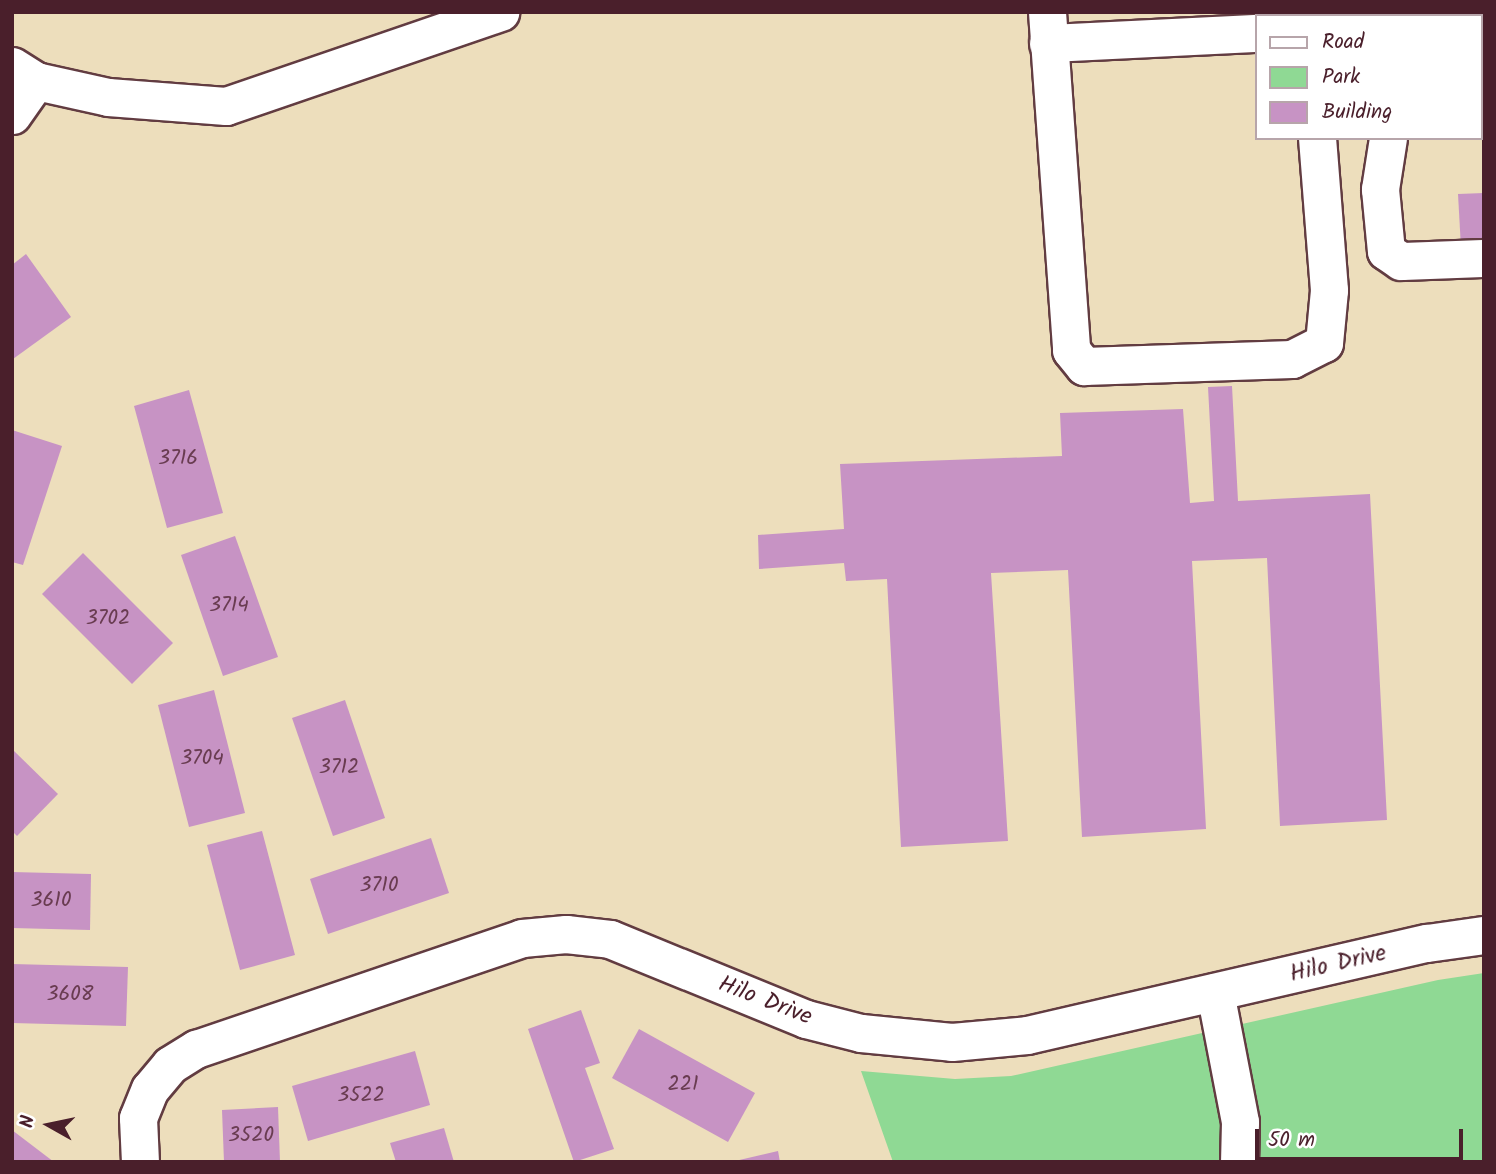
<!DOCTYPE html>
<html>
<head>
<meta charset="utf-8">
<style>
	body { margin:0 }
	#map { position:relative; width:1496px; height:1174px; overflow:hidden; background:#eddebc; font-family:Kalam,sans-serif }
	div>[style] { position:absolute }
	.green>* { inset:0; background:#8fd994 }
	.building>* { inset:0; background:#c793c4 }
	.roads { filter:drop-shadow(2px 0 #623c41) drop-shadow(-2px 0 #623c41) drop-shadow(0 2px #623c41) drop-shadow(0 -2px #623c41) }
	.minor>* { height:37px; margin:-18.5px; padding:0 18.5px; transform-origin:18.5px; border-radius:18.5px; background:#fff }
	span { translate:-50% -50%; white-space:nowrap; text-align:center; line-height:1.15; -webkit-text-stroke:5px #fff; paint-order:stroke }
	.number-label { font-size:21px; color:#693c51 }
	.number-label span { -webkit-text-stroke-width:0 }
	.street-label { font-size:24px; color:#4a1f2b }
	.frame { position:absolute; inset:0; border:14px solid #4a1f2b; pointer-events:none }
	.legend { position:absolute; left:1255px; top:14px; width:228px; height:126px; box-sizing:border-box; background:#fff; border:2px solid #b7a5aa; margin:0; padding:9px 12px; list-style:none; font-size:21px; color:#4a1f2b }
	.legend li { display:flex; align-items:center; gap:14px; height:35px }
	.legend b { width:35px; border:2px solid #b7a5aa }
	.north { position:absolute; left:14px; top:1090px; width:70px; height:70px; -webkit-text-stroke:5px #fff; paint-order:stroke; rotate:279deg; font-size:19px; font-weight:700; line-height:28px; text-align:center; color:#4a1f2b }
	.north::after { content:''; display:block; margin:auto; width:24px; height:32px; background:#4a1f2b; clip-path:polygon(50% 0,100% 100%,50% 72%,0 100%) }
	.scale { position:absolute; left:1255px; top:1129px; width:208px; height:32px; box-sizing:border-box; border:4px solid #4a1f2b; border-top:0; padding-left:9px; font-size:21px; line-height:24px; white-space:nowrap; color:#4a1f2b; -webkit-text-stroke:5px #fff; paint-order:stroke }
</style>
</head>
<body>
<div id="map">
	<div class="green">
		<div style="clip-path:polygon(1484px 973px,1484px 1162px,893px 1162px,861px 1071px,955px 1079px,1011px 1076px,1438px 980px)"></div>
	</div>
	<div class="building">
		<div style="clip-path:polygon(1484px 193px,1484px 247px,1461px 248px,1458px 194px)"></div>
		<div style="clip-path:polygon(26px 254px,71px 317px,13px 359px,12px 265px)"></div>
		<div style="clip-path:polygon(1232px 386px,1238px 501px,1370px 494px,1387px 820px,1280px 826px,1267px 558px,1192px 561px,1206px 829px,1082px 837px,1068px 570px,991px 573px,1008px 841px,901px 847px,887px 579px,846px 581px,844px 563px,759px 569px,758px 535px,844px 529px,840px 464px,1062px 456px,1060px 413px,1183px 409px,1190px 503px,1214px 501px,1208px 387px)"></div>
		<div style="clip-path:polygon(189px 390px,223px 513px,167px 528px,134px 406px)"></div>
		<div style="clip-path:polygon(12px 430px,62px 446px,23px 565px,12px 562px)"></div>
		<div style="clip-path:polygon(235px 536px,278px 657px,223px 676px,181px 555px)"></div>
		<div style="clip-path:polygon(83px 553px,173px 643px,132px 684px,42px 594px)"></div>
		<div style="clip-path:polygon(214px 690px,245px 813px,189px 827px,158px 705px)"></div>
		<div style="clip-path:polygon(345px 700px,385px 818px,333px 836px,292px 718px)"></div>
		<div style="clip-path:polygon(12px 749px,58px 794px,17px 836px,12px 831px)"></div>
		<div style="clip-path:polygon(262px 831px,295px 955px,240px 970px,207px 845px)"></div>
		<div style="clip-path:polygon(431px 838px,449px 893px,328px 934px,310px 879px)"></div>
		<div style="clip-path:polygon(12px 872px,91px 874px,90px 930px,12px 928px)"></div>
		<div style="clip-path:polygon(12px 964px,128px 967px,126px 1026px,12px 1023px)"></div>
		<div style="clip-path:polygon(581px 1010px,600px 1063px,585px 1068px,614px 1149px,574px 1162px,528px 1029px)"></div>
		<div style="clip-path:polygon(639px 1029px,755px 1093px,728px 1142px,612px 1078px)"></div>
		<div style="clip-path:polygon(415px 1051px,430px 1105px,308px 1141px,292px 1086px)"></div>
		<div style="clip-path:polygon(278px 1107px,280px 1162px,224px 1162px,222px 1110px)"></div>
		<div style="clip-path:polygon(444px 1128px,454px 1162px,396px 1162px,390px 1143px)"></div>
		<div style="clip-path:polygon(12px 1130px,54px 1162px,12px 1162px)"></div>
		<div style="clip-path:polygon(778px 1151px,780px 1162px,735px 1162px,735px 1161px)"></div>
	</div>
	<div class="roads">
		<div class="minor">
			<div style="left:1047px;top:12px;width:339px;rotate:85.9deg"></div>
			<div style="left:1071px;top:350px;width:21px;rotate:51deg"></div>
			<div style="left:1084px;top:366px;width:208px;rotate:-1.9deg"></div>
			<div style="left:1292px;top:359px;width:36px;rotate:-27deg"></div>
			<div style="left:1324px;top:343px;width:53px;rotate:-84.6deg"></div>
			<div style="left:1329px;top:290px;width:152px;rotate:-94.5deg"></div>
			<div style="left:1306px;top:12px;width:4px;rotate:76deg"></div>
			<div style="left:1377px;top:12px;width:4px;rotate:90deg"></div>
			<div style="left:1048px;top:43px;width:208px;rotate:-2.8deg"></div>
			<div style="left:12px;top:66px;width:28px;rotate:32deg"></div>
			<div style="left:36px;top:81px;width:74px;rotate:12.5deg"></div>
			<div style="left:108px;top:97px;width:118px;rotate:4.4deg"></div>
			<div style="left:226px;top:106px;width:290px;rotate:-18.9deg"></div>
			<div style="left:12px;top:115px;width:42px;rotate:-54.8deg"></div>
			<div style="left:1388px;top:138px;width:52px;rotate:98.9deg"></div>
			<div style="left:1380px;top:189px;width:62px;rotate:84.5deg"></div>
			<div style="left:1386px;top:251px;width:18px;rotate:34deg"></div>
			<div style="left:1401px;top:261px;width:83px;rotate:-2.1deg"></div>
			<div style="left:1215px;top:992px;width:132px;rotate:79.1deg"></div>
			<div style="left:1240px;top:1122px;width:40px;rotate:91.4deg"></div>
			<div style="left:140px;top:1162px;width:44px;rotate:-92.6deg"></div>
			<div style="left:138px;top:1118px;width:31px;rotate:-68deg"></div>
			<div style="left:150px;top:1089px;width:31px;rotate:-50deg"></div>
			<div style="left:170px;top:1065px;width:31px;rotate:-32deg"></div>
			<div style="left:196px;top:1049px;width:344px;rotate:-18.8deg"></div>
			<div style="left:522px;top:938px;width:44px;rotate:-5.2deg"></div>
			<div style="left:566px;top:934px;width:44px;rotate:6.5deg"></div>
			<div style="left:610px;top:939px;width:212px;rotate:22.2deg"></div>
			<div style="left:806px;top:1019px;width:57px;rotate:14.3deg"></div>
			<div style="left:861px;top:1033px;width:91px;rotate:5.6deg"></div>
			<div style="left:952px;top:1042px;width:75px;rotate:-5.3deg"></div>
			<div style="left:1027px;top:1035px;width:410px;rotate:-13deg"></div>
			<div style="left:1427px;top:943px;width:58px;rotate:-8deg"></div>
		</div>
	</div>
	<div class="number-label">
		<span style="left:178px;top:459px">3716</span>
		<span style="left:229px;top:606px">3714</span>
		<span style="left:108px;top:619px">3702</span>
		<span style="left:202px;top:759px">3704</span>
		<span style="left:339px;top:768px">3712</span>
		<span style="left:379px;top:886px">3710</span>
		<span style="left:51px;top:901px">3610</span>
		<span style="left:70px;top:995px">3608</span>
		<span style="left:683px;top:1085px">221</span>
		<span style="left:361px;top:1096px">3522</span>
		<span style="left:251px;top:1136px">3520</span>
	</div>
	<div class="street-label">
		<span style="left:1338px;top:964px;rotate:-13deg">Hilo Drive</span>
		<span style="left:765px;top:1001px;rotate:21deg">Hilo Drive</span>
	</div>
	<div class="frame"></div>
	<ul class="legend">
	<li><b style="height:9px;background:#fff"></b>Road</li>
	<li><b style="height:19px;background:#8fd994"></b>Park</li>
	<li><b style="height:19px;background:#c793c4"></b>Building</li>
	</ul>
	<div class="north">N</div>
	<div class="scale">50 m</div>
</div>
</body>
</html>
